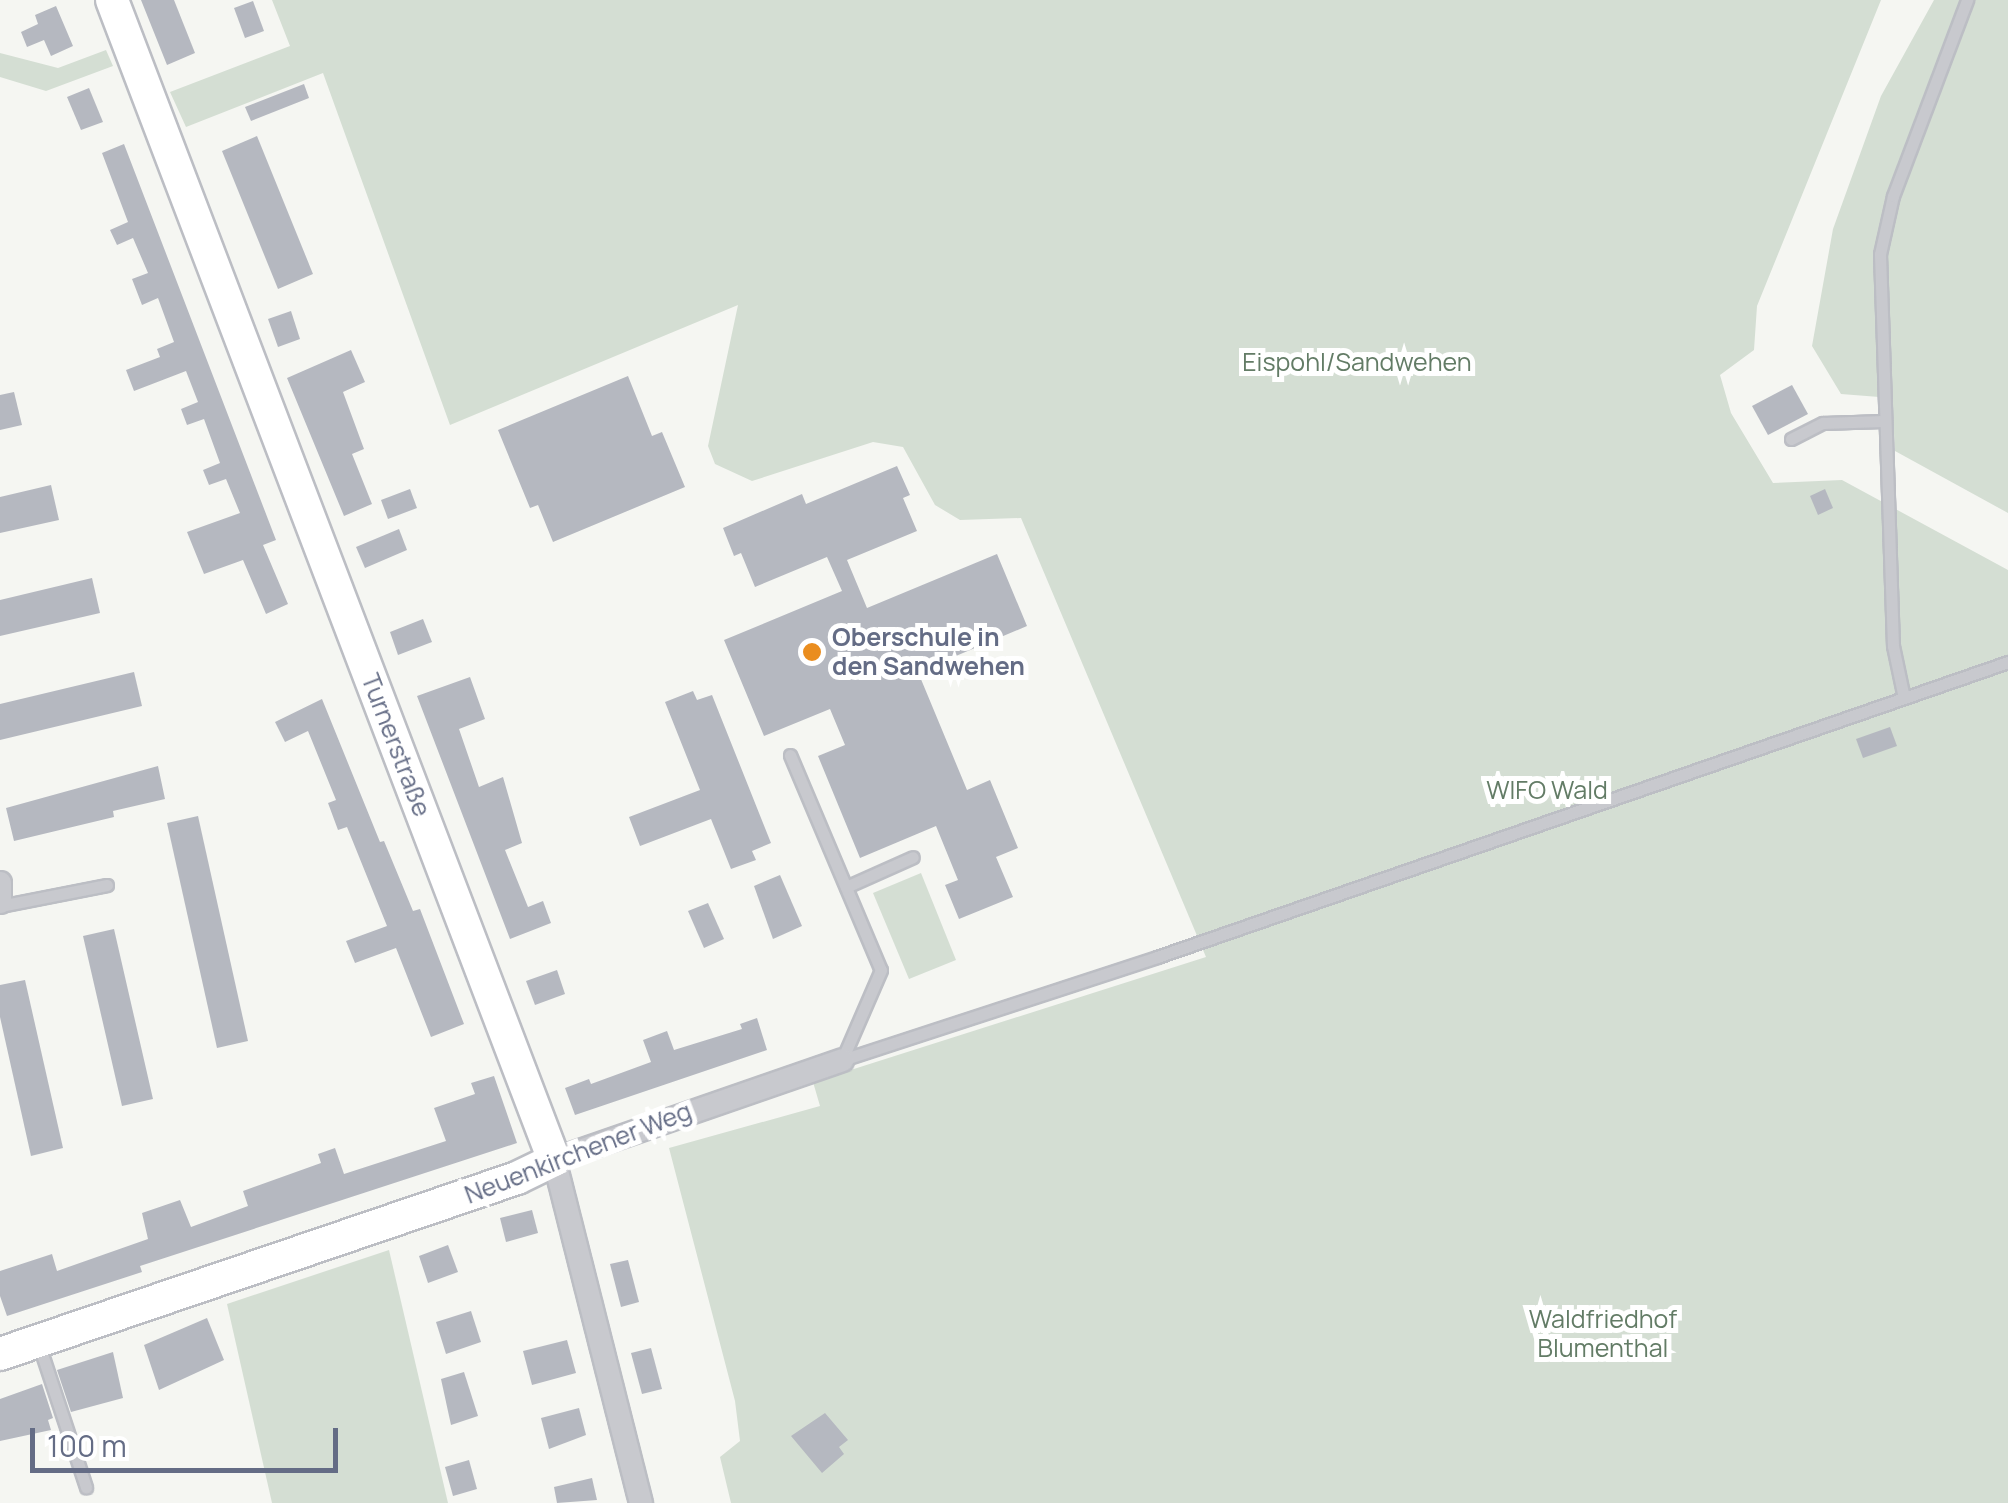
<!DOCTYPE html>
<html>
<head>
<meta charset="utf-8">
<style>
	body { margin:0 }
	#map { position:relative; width:2008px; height:1503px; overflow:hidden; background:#f5f6f2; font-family:Manrope,sans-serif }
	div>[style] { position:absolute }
	.green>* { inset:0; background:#d4ded3 }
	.building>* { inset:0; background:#b5b8c0 }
	.roads { filter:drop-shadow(2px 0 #bcbec4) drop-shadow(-2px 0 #bcbec4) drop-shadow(0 2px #bcbec4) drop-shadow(0 -2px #bcbec4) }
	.lane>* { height:11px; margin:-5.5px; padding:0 5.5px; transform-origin:5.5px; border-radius:5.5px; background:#c8c9ce }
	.street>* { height:22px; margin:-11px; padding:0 11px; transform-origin:11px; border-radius:11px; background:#c8c9ce }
	.secondary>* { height:32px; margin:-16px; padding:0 16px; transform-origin:16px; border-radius:16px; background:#fff }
	.dots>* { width:28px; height:28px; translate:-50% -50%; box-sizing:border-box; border:5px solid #fff; border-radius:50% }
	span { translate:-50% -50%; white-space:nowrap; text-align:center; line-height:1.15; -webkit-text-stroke:10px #fff; paint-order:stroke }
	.park-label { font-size:25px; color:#637c66 }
	.poi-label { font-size:25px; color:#646c85; font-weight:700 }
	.left { translate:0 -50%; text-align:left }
	.street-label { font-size:25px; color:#646c85 }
	.scale { position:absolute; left:30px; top:1428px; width:308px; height:45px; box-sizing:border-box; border:5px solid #646c85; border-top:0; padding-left:12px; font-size:30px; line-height:35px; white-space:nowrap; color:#646c85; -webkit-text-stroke:8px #fff; paint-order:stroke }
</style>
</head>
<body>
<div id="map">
	<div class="green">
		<div style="clip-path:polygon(272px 0,1881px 0,1757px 306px,1754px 350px,1720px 375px,1731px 413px,1773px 483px,1842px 480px,2008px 570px,2008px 1503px,731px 1503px,720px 1457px,740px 1441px,735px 1401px,669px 1148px,820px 1106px,813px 1082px,1206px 957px,1021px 518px,960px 520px,935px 505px,903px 447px,873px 442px,752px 481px,715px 464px,708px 446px,738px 305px,450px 425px,323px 73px,186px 127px,170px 92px,290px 46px)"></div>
		<div style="clip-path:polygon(1934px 0,2008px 0,2008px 513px,1895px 451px,1892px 398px,1841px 394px,1812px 346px,1833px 229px,1881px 96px)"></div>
		<div style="clip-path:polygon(106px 50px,113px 66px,46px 91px,0 77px,0 53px,58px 68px)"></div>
		<div style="clip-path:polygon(921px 873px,956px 960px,909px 979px,873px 893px)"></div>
		<div style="clip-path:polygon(389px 1250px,448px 1503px,272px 1503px,227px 1304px)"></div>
	</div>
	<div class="building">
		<div style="clip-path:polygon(141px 0,174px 0,195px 53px,167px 65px)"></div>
		<div style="clip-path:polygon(253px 1px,264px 31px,245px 38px,234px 8px)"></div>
		<div style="clip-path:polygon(56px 6px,73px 46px,51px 56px,44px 40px,27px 47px,21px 32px,38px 24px,35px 15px)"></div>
		<div style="clip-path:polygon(304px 84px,309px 98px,251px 121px,245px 107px)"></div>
		<div style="clip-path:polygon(89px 88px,103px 122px,81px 130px,67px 97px)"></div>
		<div style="clip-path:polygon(257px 136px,313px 274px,278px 289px,222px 151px)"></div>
		<div style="clip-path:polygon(124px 144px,276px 540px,263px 545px,288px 604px,266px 614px,243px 560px,204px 574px,187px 532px,240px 513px,226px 479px,209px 485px,203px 470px,220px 463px,204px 419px,187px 425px,181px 409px,198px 402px,186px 371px,134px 391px,126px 370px,160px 357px,157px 349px,174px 342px,158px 298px,142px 305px,132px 279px,148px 273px,133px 238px,117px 245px,110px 230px,128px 222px,102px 153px)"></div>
		<div style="clip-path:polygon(291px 311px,300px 339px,278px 347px,268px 319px)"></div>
		<div style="clip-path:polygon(351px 350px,365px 382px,343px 392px,364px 449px,352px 454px,372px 504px,344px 516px,287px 378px)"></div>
		<div style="clip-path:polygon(628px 376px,652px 436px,662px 432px,685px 487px,553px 542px,538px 505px,530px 508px,498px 430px)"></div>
		<div style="clip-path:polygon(1792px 385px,1808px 414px,1768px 435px,1752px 406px)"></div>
		<div style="clip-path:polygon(14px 392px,22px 425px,0 430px,0 395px)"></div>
		<div style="clip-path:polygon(897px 466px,910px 495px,903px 498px,917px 531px,847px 560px,867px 608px,997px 554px,1027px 626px,918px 672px,967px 790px,990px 780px,1018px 848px,996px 857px,1013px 897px,959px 919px,945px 885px,958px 880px,936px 826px,860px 858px,818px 756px,845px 745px,830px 709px,764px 736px,724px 640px,842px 591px,827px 557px,755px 587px,741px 553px,734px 556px,723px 528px,802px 494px,806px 504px)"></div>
		<div style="clip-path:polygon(51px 485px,59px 520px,0 533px,0 497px)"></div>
		<div style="clip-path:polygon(410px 489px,417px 508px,388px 519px,381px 500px)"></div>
		<div style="clip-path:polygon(1825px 489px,1833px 508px,1818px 515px,1810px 496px)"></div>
		<div style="clip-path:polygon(399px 529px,407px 550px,365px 568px,356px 547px)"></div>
		<div style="clip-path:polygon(92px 578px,100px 613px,0 636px,0 600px)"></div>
		<div style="clip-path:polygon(423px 619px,432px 642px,398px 655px,390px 632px)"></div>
		<div style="clip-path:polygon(134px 672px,142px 706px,0 740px,0 704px)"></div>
		<div style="clip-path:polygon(470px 677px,485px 719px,459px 729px,479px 787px,503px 777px,522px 843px,505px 850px,528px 907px,543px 901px,551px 923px,510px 939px,417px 696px)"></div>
		<div style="clip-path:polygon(693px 691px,697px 700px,712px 695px,771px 843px,752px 851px,756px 860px,731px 869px,711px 819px,640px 846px,629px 817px,700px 790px,665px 702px)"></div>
		<div style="clip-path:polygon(322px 699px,380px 842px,384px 841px,413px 911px,420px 909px,464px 1024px,431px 1037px,396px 948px,355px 963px,346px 941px,387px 926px,347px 827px,338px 830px,328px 803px,336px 800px,308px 731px,285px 742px,275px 722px)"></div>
		<div style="clip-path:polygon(1890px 727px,1897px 746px,1863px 758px,1856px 739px)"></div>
		<div style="clip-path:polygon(158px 766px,165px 799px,113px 811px,114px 817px,14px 841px,6px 808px)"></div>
		<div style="clip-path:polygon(198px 816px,248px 1041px,217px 1048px,167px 823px)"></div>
		<div style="clip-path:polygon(780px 875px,802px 926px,773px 939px,754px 886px)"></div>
		<div style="clip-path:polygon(708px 903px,724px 939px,704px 948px,688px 911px)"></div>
		<div style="clip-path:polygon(114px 929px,153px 1099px,122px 1106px,83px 936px)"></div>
		<div style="clip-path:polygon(557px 970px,565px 994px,535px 1005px,526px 981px)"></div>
		<div style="clip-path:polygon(25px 980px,63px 1148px,31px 1156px,0 1017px,0 985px)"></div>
		<div style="clip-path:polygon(757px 1018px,767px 1050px,575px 1115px,565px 1088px,589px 1079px,591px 1084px,651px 1062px,643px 1040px,667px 1031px,674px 1050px,742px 1029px,740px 1024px)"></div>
		<div style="clip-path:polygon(494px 1076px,517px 1143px,140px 1266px,142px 1272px,7px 1316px,0 1296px,0 1271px,52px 1254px,57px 1271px,148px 1239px,142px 1213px,180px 1200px,191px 1227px,248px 1206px,243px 1191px,321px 1163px,318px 1154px,335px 1148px,344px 1174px,446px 1141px,434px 1108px,475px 1094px,471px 1083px)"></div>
		<div style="clip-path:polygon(532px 1210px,538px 1233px,506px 1242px,500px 1218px)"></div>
		<div style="clip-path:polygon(448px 1245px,458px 1272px,428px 1283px,419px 1256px)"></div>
		<div style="clip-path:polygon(628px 1260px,639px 1302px,621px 1307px,610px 1264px)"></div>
		<div style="clip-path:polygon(471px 1311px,481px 1342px,446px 1354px,436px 1322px)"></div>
		<div style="clip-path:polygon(207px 1318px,224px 1360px,159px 1390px,144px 1345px)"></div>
		<div style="clip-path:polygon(567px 1340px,576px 1373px,532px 1385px,523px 1351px)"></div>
		<div style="clip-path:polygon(651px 1348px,662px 1389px,642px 1394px,631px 1353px)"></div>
		<div style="clip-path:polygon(113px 1352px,123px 1398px,71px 1412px,57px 1370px)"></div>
		<div style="clip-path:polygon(464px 1372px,478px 1416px,451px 1425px,441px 1379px)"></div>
		<div style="clip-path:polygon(42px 1384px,53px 1418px,48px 1420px,51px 1430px,0 1441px,0 1399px)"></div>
		<div style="clip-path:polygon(579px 1408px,586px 1435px,549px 1449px,541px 1418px)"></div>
		<div style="clip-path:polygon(825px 1413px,848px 1440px,839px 1447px,844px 1454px,822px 1473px,791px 1436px)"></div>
		<div style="clip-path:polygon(469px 1460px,477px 1489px,453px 1496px,445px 1467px)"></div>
		<div style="clip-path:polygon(592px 1478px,597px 1500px,557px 1503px,554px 1487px)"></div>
	</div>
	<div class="roads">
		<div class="lane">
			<div style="left:1791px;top:439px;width:36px;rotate:-27deg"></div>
			<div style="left:1823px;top:423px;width:60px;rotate:-1.9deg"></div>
			<div style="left:1904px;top:698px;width:53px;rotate:-101.9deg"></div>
			<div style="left:1893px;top:646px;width:392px;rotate:-91.9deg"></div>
			<div style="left:1880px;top:254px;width:59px;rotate:-77.4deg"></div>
			<div style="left:1893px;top:196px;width:210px;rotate:-69.3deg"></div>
			<div style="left:790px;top:755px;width:233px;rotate:67.1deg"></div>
			<div style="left:881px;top:970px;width:98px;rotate:113.4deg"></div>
			<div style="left:846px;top:887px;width:73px;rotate:-24.1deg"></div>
			<div style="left:0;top:906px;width:109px;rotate:-11.1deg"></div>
			<div style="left:842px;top:1060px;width:331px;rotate:-18.1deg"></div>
			<div style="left:1157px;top:957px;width:901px;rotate:-19.12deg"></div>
			<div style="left:39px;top:1345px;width:150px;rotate:71.7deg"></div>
		</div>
		<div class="street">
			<div style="left:0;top:883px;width:19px;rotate:90deg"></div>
			<div style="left:641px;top:1503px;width:354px;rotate:-104.2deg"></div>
			<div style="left:554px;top:1160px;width:305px;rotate:-19.1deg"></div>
		</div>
		<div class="secondary">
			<div style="left:0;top:1354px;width:546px;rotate:-18.8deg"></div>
			<div style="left:517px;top:1178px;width:41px;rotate:-25.9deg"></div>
			<div style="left:554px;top:1160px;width:1241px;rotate:-110.86deg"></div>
		</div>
	</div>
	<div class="dots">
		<div style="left:812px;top:652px;background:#ea8d1f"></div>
	</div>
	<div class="park-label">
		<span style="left:1357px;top:362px">Eispohl/Sandwehen</span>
		<span style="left:1547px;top:790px">WIFO Wald</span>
		<span style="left:1603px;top:1334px">Waldfriedhof<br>Blumenthal</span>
	</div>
	<div class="poi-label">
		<span class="left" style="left:832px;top:652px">Oberschule in<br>den Sandwehen</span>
	</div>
	<div class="street-label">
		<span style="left:396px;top:745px;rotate:69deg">Turnerstraße</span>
		<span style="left:578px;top:1153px;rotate:-21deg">Neuenkirchener Weg</span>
	</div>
	<div class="scale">100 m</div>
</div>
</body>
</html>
